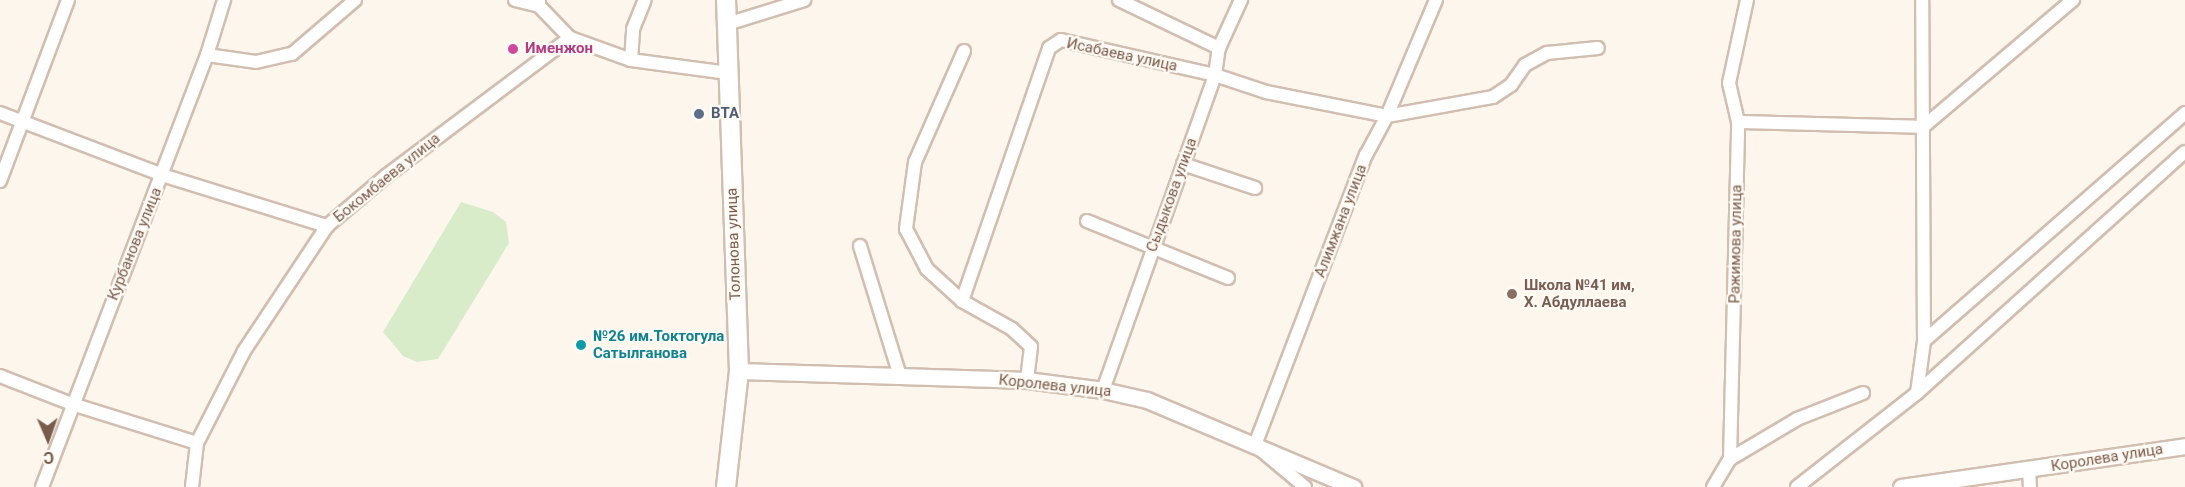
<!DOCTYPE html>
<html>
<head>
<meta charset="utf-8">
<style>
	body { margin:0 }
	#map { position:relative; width:2185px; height:487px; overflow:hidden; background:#fdf6ec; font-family:Roboto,sans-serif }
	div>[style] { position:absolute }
	.green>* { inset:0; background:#d8ecc9 }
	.roads { filter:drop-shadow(2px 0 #d1beb0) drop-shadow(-2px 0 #d1beb0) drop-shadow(0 2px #d1beb0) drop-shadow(0 -2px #d1beb0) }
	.minor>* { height:12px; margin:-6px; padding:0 6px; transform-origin:6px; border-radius:6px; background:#fff }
	.tertiary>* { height:15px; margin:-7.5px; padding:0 7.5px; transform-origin:7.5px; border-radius:7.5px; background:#fff }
	.secondary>* { height:18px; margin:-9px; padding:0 9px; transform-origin:9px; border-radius:9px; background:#fff }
	.dots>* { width:16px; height:16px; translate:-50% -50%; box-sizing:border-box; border:3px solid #fffaf3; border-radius:50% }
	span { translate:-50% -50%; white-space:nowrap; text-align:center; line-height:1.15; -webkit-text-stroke:4.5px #fffaf3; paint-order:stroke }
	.hotel-label { font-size:15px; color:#b23c85; font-weight:700 }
	.left { translate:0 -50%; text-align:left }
	.street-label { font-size:15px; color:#7a5c4d }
	.service-label { font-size:15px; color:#4e5e75; font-weight:700 }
	.education-label { font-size:15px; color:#785e54; font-weight:700 }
	.culture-label { font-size:15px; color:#0d838f; font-weight:700 }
	.north { position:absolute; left:18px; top:409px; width:60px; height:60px; -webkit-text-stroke:4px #fffaf3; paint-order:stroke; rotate:178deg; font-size:16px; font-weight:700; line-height:24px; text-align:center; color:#7a5c4d }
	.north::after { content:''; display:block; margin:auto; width:21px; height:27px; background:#7a5c4d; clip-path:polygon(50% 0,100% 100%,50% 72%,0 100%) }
</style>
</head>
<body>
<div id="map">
	<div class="green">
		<div style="clip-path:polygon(461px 202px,493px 212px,506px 222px,509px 243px,438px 359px,417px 362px,403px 356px,383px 332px)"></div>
	</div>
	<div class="roads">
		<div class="minor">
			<div style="left:515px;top:0;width:25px;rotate:14deg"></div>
			<div style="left:539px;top:0;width:6px;rotate:90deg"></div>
			<div style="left:539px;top:6px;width:45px;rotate:45.9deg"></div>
			<div style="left:570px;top:38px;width:65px;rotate:19.8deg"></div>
			<div style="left:631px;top:60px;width:98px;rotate:7.6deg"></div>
			<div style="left:1119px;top:0;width:111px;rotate:25.6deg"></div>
			<div style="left:727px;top:24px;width:81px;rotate:-17.3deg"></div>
			<div style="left:964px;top:51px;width:121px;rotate:113.8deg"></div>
			<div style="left:915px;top:162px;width:68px;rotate:97.7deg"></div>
			<div style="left:906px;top:229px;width:45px;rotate:62.3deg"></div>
			<div style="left:927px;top:269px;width:47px;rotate:42.4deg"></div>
			<div style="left:962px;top:301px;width:57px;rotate:29.2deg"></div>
			<div style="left:1012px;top:329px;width:26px;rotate:43deg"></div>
			<div style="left:1031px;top:347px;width:33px;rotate:97deg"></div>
			<div style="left:207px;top:55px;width:49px;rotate:8.1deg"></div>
			<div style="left:256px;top:62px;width:37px;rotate:-13deg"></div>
			<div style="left:292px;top:54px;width:83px;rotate:-40.6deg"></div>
			<div style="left:631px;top:60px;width:31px;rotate:-86deg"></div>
			<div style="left:633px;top:29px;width:31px;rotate:-68deg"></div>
			<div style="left:0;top:113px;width:173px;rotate:20.9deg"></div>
			<div style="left:162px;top:175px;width:173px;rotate:17.2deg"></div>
			<div style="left:1738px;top:122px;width:185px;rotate:1.5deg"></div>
			<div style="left:1923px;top:127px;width:197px;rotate:-40.3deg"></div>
			<div style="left:1183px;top:164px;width:76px;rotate:18.4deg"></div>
			<div style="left:0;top:181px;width:193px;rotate:-69.4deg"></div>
			<div style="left:1087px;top:221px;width:152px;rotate:22deg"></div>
			<div style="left:860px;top:246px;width:136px;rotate:72.9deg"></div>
			<div style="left:962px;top:301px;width:268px;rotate:-71deg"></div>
			<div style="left:1049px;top:48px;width:14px;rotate:-34deg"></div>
			<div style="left:1061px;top:40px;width:158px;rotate:12.8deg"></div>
			<div style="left:1215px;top:75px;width:54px;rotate:18.4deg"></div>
			<div style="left:1266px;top:92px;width:123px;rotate:11.2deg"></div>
			<div style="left:1387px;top:116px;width:108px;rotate:-10.2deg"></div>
			<div style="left:1493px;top:97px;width:22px;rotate:-34deg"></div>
			<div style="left:1511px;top:85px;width:24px;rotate:-55deg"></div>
			<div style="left:1525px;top:65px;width:25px;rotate:-29deg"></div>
			<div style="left:1547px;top:53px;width:51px;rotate:-5.6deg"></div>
			<div style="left:1924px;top:341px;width:347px;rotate:-41.1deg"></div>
			<div style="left:0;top:376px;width:77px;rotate:21.3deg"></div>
			<div style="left:72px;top:404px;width:131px;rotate:17.3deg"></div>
			<div style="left:1103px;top:390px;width:334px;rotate:-70.4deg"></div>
			<div style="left:1215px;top:75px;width:27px;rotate:-82deg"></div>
			<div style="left:1219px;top:48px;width:53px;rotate:-65.4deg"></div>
			<div style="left:1917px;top:393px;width:52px;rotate:-82.3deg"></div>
			<div style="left:1924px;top:341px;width:341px;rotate:-90.3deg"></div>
			<div style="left:1730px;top:459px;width:78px;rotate:-30.8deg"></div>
			<div style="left:1797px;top:419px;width:71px;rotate:-21.5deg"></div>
			<div style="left:2029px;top:469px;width:18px;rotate:87deg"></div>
			<div style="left:42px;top:487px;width:462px;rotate:-69.1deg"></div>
			<div style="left:207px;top:55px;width:58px;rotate:-72.8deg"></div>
			<div style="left:192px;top:487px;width:44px;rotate:-83.5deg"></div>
			<div style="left:197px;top:443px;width:103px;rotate:-62.9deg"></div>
			<div style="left:244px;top:351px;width:150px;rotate:-56.4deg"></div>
			<div style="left:327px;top:226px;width:77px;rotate:-40.3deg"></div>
			<div style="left:386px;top:176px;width:230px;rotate:-36.9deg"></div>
			<div style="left:1305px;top:487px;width:65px;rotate:-140deg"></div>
			<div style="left:1255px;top:445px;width:311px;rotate:-69.1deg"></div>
			<div style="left:1366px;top:155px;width:44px;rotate:-61.7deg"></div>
			<div style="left:1387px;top:116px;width:126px;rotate:-67.1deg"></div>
			<div style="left:1713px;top:487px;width:33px;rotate:-59deg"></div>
			<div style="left:1730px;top:459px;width:337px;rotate:-88.6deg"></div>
			<div style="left:1738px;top:122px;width:40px;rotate:-103deg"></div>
			<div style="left:1729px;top:83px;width:85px;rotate:-77.8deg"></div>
			<div style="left:1797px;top:487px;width:152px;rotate:-38.1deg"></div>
			<div style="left:1917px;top:393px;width:360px;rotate:-42deg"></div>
		</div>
		<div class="tertiary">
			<div style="left:739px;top:371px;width:288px;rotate:1.8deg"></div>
			<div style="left:1027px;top:380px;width:77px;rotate:7.5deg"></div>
			<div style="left:1103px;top:390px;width:45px;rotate:12.8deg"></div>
			<div style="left:1147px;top:400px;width:224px;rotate:22.9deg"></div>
			<div style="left:1901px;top:487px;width:287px;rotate:-8.2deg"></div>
		</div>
		<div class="secondary">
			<div style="left:726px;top:487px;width:117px;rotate:-83.6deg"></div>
			<div style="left:739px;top:371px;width:371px;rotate:-92deg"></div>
		</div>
	</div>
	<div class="dots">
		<div style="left:513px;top:49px;background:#d1479c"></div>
		<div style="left:699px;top:114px;background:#5c6f8a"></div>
		<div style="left:1512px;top:294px;background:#8d6e63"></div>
		<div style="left:581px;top:345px;background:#0f9aa8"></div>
	</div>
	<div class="hotel-label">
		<span class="left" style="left:525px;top:49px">Именжон</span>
	</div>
	<div class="street-label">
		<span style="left:1122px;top:55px;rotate:12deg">Исабаева улица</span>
		<span style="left:387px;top:178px;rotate:-39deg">Бокомбаева улица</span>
		<span style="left:1172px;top:195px;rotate:-70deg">Сыдыкова улица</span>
		<span style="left:1341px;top:221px;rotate:-69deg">Алимжана улица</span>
		<span style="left:135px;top:244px;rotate:-68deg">Курбанова улица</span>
		<span style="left:734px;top:244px;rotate:-92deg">Толонова улица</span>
		<span style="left:1736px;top:244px;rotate:-89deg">Ражимова улица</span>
		<span style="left:1055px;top:386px;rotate:6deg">Королева улица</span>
		<span style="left:2107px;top:458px;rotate:-9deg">Королева улица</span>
	</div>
	<div class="service-label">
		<span class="left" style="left:711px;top:114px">BTA</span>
	</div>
	<div class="education-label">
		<span class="left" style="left:1524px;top:294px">Школа №41 им,<br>Х. Абдуллаева</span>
	</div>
	<div class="culture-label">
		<span class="left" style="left:593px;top:345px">№26 им.Токтогула<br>Сатылганова</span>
	</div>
	<div class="north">С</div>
</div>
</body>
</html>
